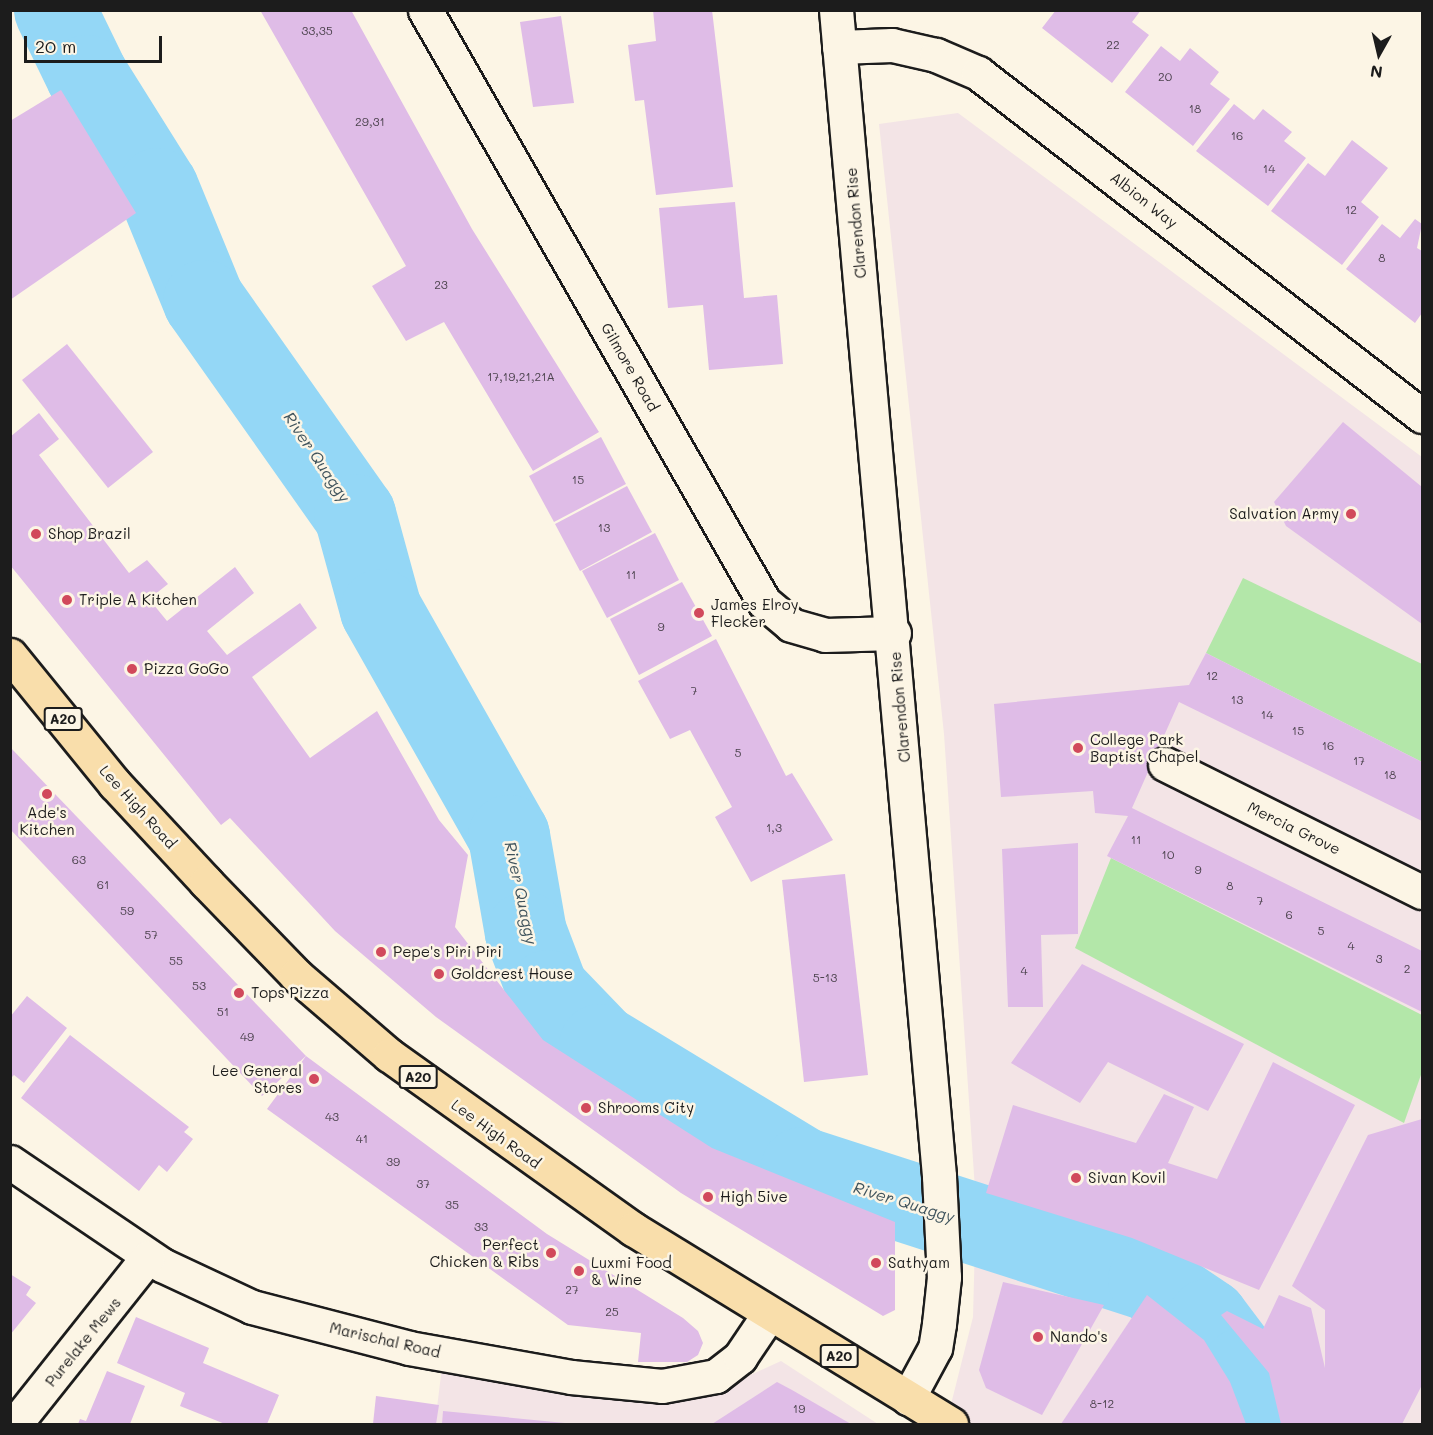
<!DOCTYPE html>
<html>
<head>
<meta charset="utf-8">
<style>
	body { margin:0 }
	#map { position:relative; width:1433px; height:1435px; overflow:hidden; background:#fcf5e5; font-family:Mali,sans-serif }
	div>[style] { position:absolute }
	.built>* { inset:0; background:#f3e4e6 }
	.green>* { inset:0; background:#b3e7a9 }
	.river>* { height:82px; margin:-41px; padding:0 41px; transform-origin:41px; border-radius:41px; background:#94d7f6 }
	.building>* { inset:0; background:#dfbce7 }
	.roads { filter:drop-shadow(2px 0 #1c1c1c) drop-shadow(-2px 0 #1c1c1c) drop-shadow(0 2px #1c1c1c) drop-shadow(0 -2px #1c1c1c) }
	.street>* { height:33px; margin:-16.5px; padding:0 16.5px; transform-origin:16.5px; border-radius:16.5px; background:#fcf5e5 }
	.highway>* { height:33px; margin:-16.5px; padding:0 16.5px; transform-origin:16.5px; border-radius:16.5px; background:#f9deab }
	.dots>* { width:16px; height:16px; translate:-50% -50%; box-sizing:border-box; border:3px solid #fcf5e5; border-radius:50% }
	span { translate:-50% -50%; white-space:nowrap; text-align:center; line-height:1.15; -webkit-text-stroke:5px #fcf5e5; paint-order:stroke }
	.number-label { font-size:12px; color:#4d444f }
	.number-label span { -webkit-text-stroke-width:0 }
	.shield-label span { padding:2px 4px; background:#fcf5e5; border:2px solid; border-radius:4px; -webkit-text-stroke-width:0 }
	.shield-label { font-size:14px; color:#1c1c1c; font-weight:700 }
	.street-label { font-size:15px; color:#1c1c1c }
	.poi-label { font-size:15px; color:#1c1c1c }
	.right { translate:-100% -50%; text-align:right }
	.left { translate:0 -50%; text-align:left }
	.water-label { font-size:16px; color:#40545d; font-style:italic }
	.frame { position:absolute; inset:0; border:12px solid #1c1c1c; pointer-events:none }
	.north { position:absolute; left:1349px; top:24px; width:60px; height:60px; -webkit-text-stroke:4px #fcf5e5; paint-order:stroke; rotate:188deg; font-size:16px; font-weight:700; line-height:24px; text-align:center; color:#1c1c1c }
	.north::after { content:''; display:block; margin:auto; width:21px; height:27px; background:#1c1c1c; clip-path:polygon(50% 0,100% 100%,50% 72%,0 100%) }
	.scale { position:absolute; left:24px; top:36px; width:138px; height:27px; box-sizing:border-box; border:3px solid #1c1c1c; border-top:0; padding-left:8px; font-size:18px; line-height:21px; white-space:nowrap; color:#1c1c1c; -webkit-text-stroke:4px #fcf5e5; paint-order:stroke }
</style>
</head>
<body>
<div id="map">
	<div class="built">
		<div style="clip-path:polygon(958px 113px,1422px 457px,1422px 1424px,946px 1424px,973px 1317px,976px 1204px,944px 734px,879px 124px)"></div>
		<div style="clip-path:polygon(781px 1361px,878px 1424px,435px 1424px,442px 1367px,731px 1384px)"></div>
	</div>
	<div class="green">
		<div style="clip-path:polygon(1243px 578px,1422px 664px,1422px 762px,1206px 653px)"></div>
		<div style="clip-path:polygon(1111px 858px,1422px 1015px,1422px 1072px,1404px 1123px,1075px 948px)"></div>
	</div>
	<div class="river">
		<div style="left:55px;top:10px;width:73px;rotate:64.1deg"></div>
		<div style="left:87px;top:76px;width:133px;rotate:57.9deg"></div>
		<div style="left:158px;top:189px;width:121px;rotate:67.7deg"></div>
		<div style="left:204px;top:301px;width:262px;rotate:54.8deg"></div>
		<div style="left:355px;top:515px;width:98px;rotate:74.7deg"></div>
		<div style="left:381px;top:610px;width:260px;rotate:60.5deg"></div>
		<div style="left:509px;top:836px;width:98px;rotate:80.1deg"></div>
		<div style="left:526px;top:933px;width:62px;rotate:69.2deg"></div>
		<div style="left:548px;top:991px;width:75px;rotate:46.1deg"></div>
		<div style="left:600px;top:1045px;width:237px;rotate:31.3deg"></div>
		<div style="left:802px;top:1168px;width:365px;rotate:17.9deg"></div>
		<div style="left:1149px;top:1280px;width:71px;rotate:34.1deg"></div>
		<div style="left:1208px;top:1320px;width:60px;rotate:53.1deg"></div>
		<div style="left:1244px;top:1368px;width:60px;rotate:68.6deg"></div>
	</div>
	<div class="building">
		<div style="clip-path:polygon(260px 10px,351px 10px,472px 229px,599px 432px,533px 471px,444px 322px,406px 341px,372px 286px,406px 266px)"></div>
		<div style="clip-path:polygon(653px 10px,712px 10px,733px 187px,656px 195px,644px 100px,635px 101px,628px 45px,656px 41px)"></div>
		<div style="clip-path:polygon(1056px 10px,1141px 10px,1132px 22px,1149px 35px,1112px 83px,1042px 28px)"></div>
		<div style="clip-path:polygon(561px 16px,574px 103px,533px 107px,520px 22px)"></div>
		<div style="clip-path:polygon(1161px 46px,1180px 61px,1190px 48px,1219px 72px,1210px 84px,1230px 99px,1193px 146px,1125px 92px)"></div>
		<div style="clip-path:polygon(61px 90px,136px 213px,10px 300px,10px 121px)"></div>
		<div style="clip-path:polygon(1234px 104px,1254px 120px,1263px 109px,1292px 132px,1284px 141px,1306px 158px,1268px 206px,1196px 151px)"></div>
		<div style="clip-path:polygon(1352px 140px,1388px 168px,1361px 202px,1379px 217px,1342px 265px,1271px 211px,1308px 163px,1325px 176px)"></div>
		<div style="clip-path:polygon(735px 202px,744px 298px,777px 295px,783px 364px,709px 370px,703px 305px,668px 308px,659px 208px)"></div>
		<div style="clip-path:polygon(1415px 219px,1422px 224px,1417px 248px,1422px 251px,1422px 313px,1415px 323px,1346px 269px,1382px 224px,1400px 238px)"></div>
		<div style="clip-path:polygon(67px 344px,153px 452px,108px 488px,22px 380px)"></div>
		<div style="clip-path:polygon(39px 413px,59px 439px,39px 455px,129px 573px,147px 560px,168px 584px,149px 599px,167px 621px,235px 567px,254px 593px,207px 631px,227px 655px,300px 603px,317px 628px,252px 677px,310px 758px,377px 711px,439px 820px,468px 855px,455px 927px,543px 1040px,712px 1148px,895px 1222px,895px 1310px,883px 1316px,681px 1193px,436px 1017px,335px 931px,230px 818px,221px 825px,10px 565px,10px 437px)"></div>
		<div style="clip-path:polygon(1343px 422px,1422px 487px,1422px 624px,1286px 526px,1274px 502px)"></div>
		<div style="clip-path:polygon(601px 437px,626px 484px,554px 522px,529px 476px)"></div>
		<div style="clip-path:polygon(627px 486px,652px 532px,580px 571px,555px 524px)"></div>
		<div style="clip-path:polygon(655px 533px,679px 580px,607px 618px,582px 571px)"></div>
		<div style="clip-path:polygon(682px 582px,712px 636px,639px 675px,610px 619px)"></div>
		<div style="clip-path:polygon(716px 639px,786px 776px,792px 773px,833px 840px,751px 882px,715px 817px,732px 807px,690px 730px,670px 739px,638px 681px)"></div>
		<div style="clip-path:polygon(1206px 653px,1422px 762px,1422px 821px,1179px 702px,1132px 808px,1422px 951px,1422px 1012px,1107px 856px,1128px 816px,1095px 813px,1093px 791px,1001px 797px,994px 704px,1189px 685px)"></div>
		<div style="clip-path:polygon(10px 747px,306px 1056px,262px 1096px,10px 829px)"></div>
		<div style="clip-path:polygon(1078px 843px,1078px 934px,1041px 935px,1043px 1007px,1008px 1007px,1002px 849px)"></div>
		<div style="clip-path:polygon(845px 874px,868px 1075px,804px 1082px,782px 880px)"></div>
		<div style="clip-path:polygon(1082px 964px,1244px 1044px,1208px 1111px,1108px 1062px,1080px 1103px,1011px 1063px)"></div>
		<div style="clip-path:polygon(27px 996px,67px 1028px,24px 1083px,14px 1075px,10px 1079px,10px 1017px)"></div>
		<div style="clip-path:polygon(70px 1035px,189px 1127px,184px 1132px,193px 1139px,167px 1172px,159px 1165px,139px 1191px,21px 1098px)"></div>
		<div style="clip-path:polygon(306px 1056px,547px 1234px,683px 1318px,698px 1331px,703px 1343px,698px 1355px,687px 1362px,638px 1362px,641px 1333px,568px 1325px,267px 1109px)"></div>
		<div style="clip-path:polygon(1273px 1062px,1355px 1105px,1259px 1290px,1132px 1238px,986px 1193px,1013px 1105px,1136px 1143px,1164px 1094px,1194px 1107px,1168px 1163px,1217px 1179px)"></div>
		<div style="clip-path:polygon(1422px 1119px,1422px 1385px,1402px 1424px,1281px 1424px,1269px 1373px,1221px 1315px,1227px 1311px,1263px 1329px,1279px 1295px,1311px 1308px,1325px 1368px,1325px 1310px,1292px 1286px,1368px 1135px)"></div>
		<div style="clip-path:polygon(10px 1274px,31px 1287px,26px 1295px,36px 1303px,10px 1335px)"></div>
		<div style="clip-path:polygon(1003px 1282px,1104px 1305px,1042px 1415px,986px 1388px,979px 1370px)"></div>
		<div style="clip-path:polygon(1147px 1295px,1204px 1340px,1230px 1382px,1246px 1424px,1061px 1424px)"></div>
		<div style="clip-path:polygon(136px 1317px,209px 1348px,203px 1363px,279px 1395px,267px 1424px,225px 1424px,180px 1406px,185px 1393px,117px 1363px)"></div>
		<div style="clip-path:polygon(107px 1371px,145px 1386px,130px 1424px,78px 1424px,80px 1419px,86px 1421px)"></div>
		<div style="clip-path:polygon(777px 1382px,792px 1390px,851px 1424px,712px 1424px)"></div>
		<div style="clip-path:polygon(376px 1396px,439px 1405px,436px 1424px,373px 1424px)"></div>
		<div style="clip-path:polygon(443px 1411px,565px 1423px,565px 1424px,442px 1424px)"></div>
	</div>
	<div class="roads">
		<div class="street">
			<div style="left:425px;top:10px;width:682px;rotate:60.2deg"></div>
			<div style="left:764px;top:602px;width:35px;rotate:40deg"></div>
			<div style="left:791px;top:625px;width:35px;rotate:16deg"></div>
			<div style="left:825px;top:635px;width:69px;rotate:-1.7deg"></div>
			<div style="left:836px;top:10px;width:1171px;rotate:84.95deg"></div>
			<div style="left:939px;top:1176px;width:101px;rotate:87.2deg"></div>
			<div style="left:944px;top:1277px;width:47px;rotate:96.1deg"></div>
			<div style="left:939px;top:1324px;width:24px;rotate:99deg"></div>
			<div style="left:935px;top:1348px;width:57px;rotate:118.4deg"></div>
			<div style="left:839px;top:47px;width:53px;rotate:-2.2deg"></div>
			<div style="left:892px;top:45px;width:45px;rotate:12.8deg"></div>
			<div style="left:936px;top:55px;width:46px;rotate:23.2deg"></div>
			<div style="left:978px;top:73px;width:561px;rotate:37.69deg"></div>
			<div style="left:1165px;top:764px;width:287px;rotate:26.5deg"></div>
			<div style="left:10px;top:1162px;width:184px;rotate:34.1deg"></div>
			<div style="left:162px;top:1265px;width:99px;rotate:25deg"></div>
			<div style="left:252px;top:1307px;width:162px;rotate:14.6deg"></div>
			<div style="left:409px;top:1348px;width:165px;rotate:10.1deg"></div>
			<div style="left:571px;top:1377px;width:91px;rotate:5.6deg"></div>
			<div style="left:662px;top:1386px;width:55px;rotate:-10.5deg"></div>
			<div style="left:716px;top:1376px;width:31px;rotate:-38deg"></div>
			<div style="left:740px;top:1357px;width:52px;rotate:-56deg"></div>
			<div style="left:15px;top:1424px;width:213px;rotate:-51.5deg"></div>
		</div>
		<div class="highway">
			<div style="left:10px;top:655px;width:166px;rotate:50.9deg"></div>
			<div style="left:115px;top:784px;width:134px;rotate:47.1deg"></div>
			<div style="left:206px;top:882px;width:129px;rotate:45.9deg"></div>
			<div style="left:296px;top:975px;width:123px;rotate:40.7deg"></div>
			<div style="left:389px;top:1055px;width:300px;rotate:35.5deg"></div>
			<div style="left:633px;top:1229px;width:373px;rotate:31.5deg"></div>
		</div>
	</div>
	<div class="dots">
		<div style="left:1351px;top:514px;background:#d1495b"></div>
		<div style="left:36px;top:534px;background:#d1495b"></div>
		<div style="left:67px;top:600px;background:#d1495b"></div>
		<div style="left:699px;top:613px;background:#d1495b"></div>
		<div style="left:132px;top:669px;background:#d1495b"></div>
		<div style="left:1078px;top:748px;background:#d1495b"></div>
		<div style="left:47px;top:794px;background:#d1495b"></div>
		<div style="left:381px;top:952px;background:#d1495b"></div>
		<div style="left:439px;top:974px;background:#d1495b"></div>
		<div style="left:239px;top:993px;background:#d1495b"></div>
		<div style="left:314px;top:1079px;background:#d1495b"></div>
		<div style="left:586px;top:1108px;background:#d1495b"></div>
		<div style="left:1076px;top:1178px;background:#d1495b"></div>
		<div style="left:708px;top:1197px;background:#d1495b"></div>
		<div style="left:551px;top:1253px;background:#d1495b"></div>
		<div style="left:876px;top:1263px;background:#d1495b"></div>
		<div style="left:579px;top:1271px;background:#d1495b"></div>
		<div style="left:1038px;top:1337px;background:#d1495b"></div>
	</div>
	<div class="number-label">
		<span style="left:317px;top:31px">33,35</span>
		<span style="left:1113px;top:45px">22</span>
		<span style="left:1165px;top:77px">20</span>
		<span style="left:1195px;top:109px">18</span>
		<span style="left:370px;top:122px">29,31</span>
		<span style="left:1237px;top:136px">16</span>
		<span style="left:1269px;top:169px">14</span>
		<span style="left:1351px;top:210px">12</span>
		<span style="left:1382px;top:258px">8</span>
		<span style="left:441px;top:285px">23</span>
		<span style="left:521px;top:377px">17,19,21,21A</span>
		<span style="left:578px;top:480px">15</span>
		<span style="left:604px;top:528px">13</span>
		<span style="left:631px;top:575px">11</span>
		<span style="left:661px;top:627px">9</span>
		<span style="left:1212px;top:676px">12</span>
		<span style="left:694px;top:691px">7</span>
		<span style="left:1237px;top:700px">13</span>
		<span style="left:1267px;top:715px">14</span>
		<span style="left:1298px;top:731px">15</span>
		<span style="left:1328px;top:746px">16</span>
		<span style="left:738px;top:753px">5</span>
		<span style="left:1359px;top:761px">17</span>
		<span style="left:1390px;top:775px">18</span>
		<span style="left:774px;top:828px">1,3</span>
		<span style="left:1136px;top:840px">11</span>
		<span style="left:1168px;top:855px">10</span>
		<span style="left:79px;top:860px">63</span>
		<span style="left:1198px;top:870px">9</span>
		<span style="left:103px;top:885px">61</span>
		<span style="left:1230px;top:886px">8</span>
		<span style="left:1260px;top:901px">7</span>
		<span style="left:127px;top:911px">59</span>
		<span style="left:1289px;top:915px">6</span>
		<span style="left:1321px;top:931px">5</span>
		<span style="left:151px;top:935px">57</span>
		<span style="left:1351px;top:946px">4</span>
		<span style="left:1379px;top:959px">3</span>
		<span style="left:176px;top:961px">55</span>
		<span style="left:1407px;top:969px">2</span>
		<span style="left:1024px;top:971px">4</span>
		<span style="left:825px;top:978px">5-13</span>
		<span style="left:199px;top:986px">53</span>
		<span style="left:223px;top:1012px">51</span>
		<span style="left:247px;top:1037px">49</span>
		<span style="left:332px;top:1117px">43</span>
		<span style="left:362px;top:1139px">41</span>
		<span style="left:393px;top:1162px">39</span>
		<span style="left:423px;top:1184px">37</span>
		<span style="left:452px;top:1205px">35</span>
		<span style="left:481px;top:1227px">33</span>
		<span style="left:572px;top:1290px">27</span>
		<span style="left:612px;top:1312px">25</span>
		<span style="left:1102px;top:1404px">8-12</span>
		<span style="left:799px;top:1409px">19</span>
	</div>
	<div class="shield-label">
		<span style="left:63px;top:719px">A20</span>
		<span style="left:418px;top:1077px">A20</span>
		<span style="left:839px;top:1356px">A20</span>
	</div>
	<div class="street-label">
		<span style="left:1144px;top:200px;rotate:38deg">Albion Way</span>
		<span style="left:856px;top:223px;rotate:-95deg">Clarendon Rise</span>
		<span style="left:630px;top:367px;rotate:60deg">Gilmore Road</span>
		<span style="left:900px;top:707px;rotate:-95deg">Clarendon Rise</span>
		<span style="left:138px;top:807px;rotate:48deg">Lee High Road</span>
		<span style="left:1294px;top:828px;rotate:26deg">Mercia Grove</span>
		<span style="left:496px;top:1134px;rotate:36deg">Lee High Road</span>
		<span style="left:385px;top:1340px;rotate:13deg">Marischal Road</span>
		<span style="left:83px;top:1342px;rotate:-51deg">Purelake Mews</span>
	</div>
	<div class="poi-label">
		<span class="right" style="left:1339px;top:514px">Salvation Army</span>
		<span class="left" style="left:48px;top:534px">Shop Brazil</span>
		<span class="left" style="left:79px;top:600px">Triple A Kitchen</span>
		<span class="left" style="left:711px;top:613px">James Elroy<br>Flecker</span>
		<span class="left" style="left:144px;top:669px">Pizza GoGo</span>
		<span class="left" style="left:1090px;top:748px">College Park<br>Baptist Chapel</span>
		<span style="left:47px;top:821px">Ade's<br>Kitchen</span>
		<span class="left" style="left:393px;top:952px">Pepe's Piri Piri</span>
		<span class="left" style="left:451px;top:974px">Goldcrest House</span>
		<span class="left" style="left:251px;top:993px">Tops Pizza</span>
		<span class="right" style="left:302px;top:1079px">Lee General<br>Stores</span>
		<span class="left" style="left:598px;top:1108px">Shrooms City</span>
		<span class="left" style="left:1088px;top:1178px">Sivan Kovil</span>
		<span class="left" style="left:720px;top:1197px">High 5ive</span>
		<span class="right" style="left:539px;top:1253px">Perfect<br>Chicken &amp; Ribs</span>
		<span class="left" style="left:591px;top:1271px">Luxmi Food<br>&amp; Wine</span>
		<span class="left" style="left:888px;top:1263px">Sathyam</span>
		<span class="left" style="left:1050px;top:1337px">Nando's</span>
	</div>
	<div class="water-label">
		<span style="left:317px;top:457px;rotate:56deg">River Quaggy</span>
		<span style="left:521px;top:893px;rotate:78deg">River Quaggy</span>
		<span style="left:904px;top:1202px;rotate:17deg">River Quaggy</span>
	</div>
	<div class="frame"></div>
	<div class="north">N</div>
	<div class="scale">20 m</div>
</div>
</body>
</html>
